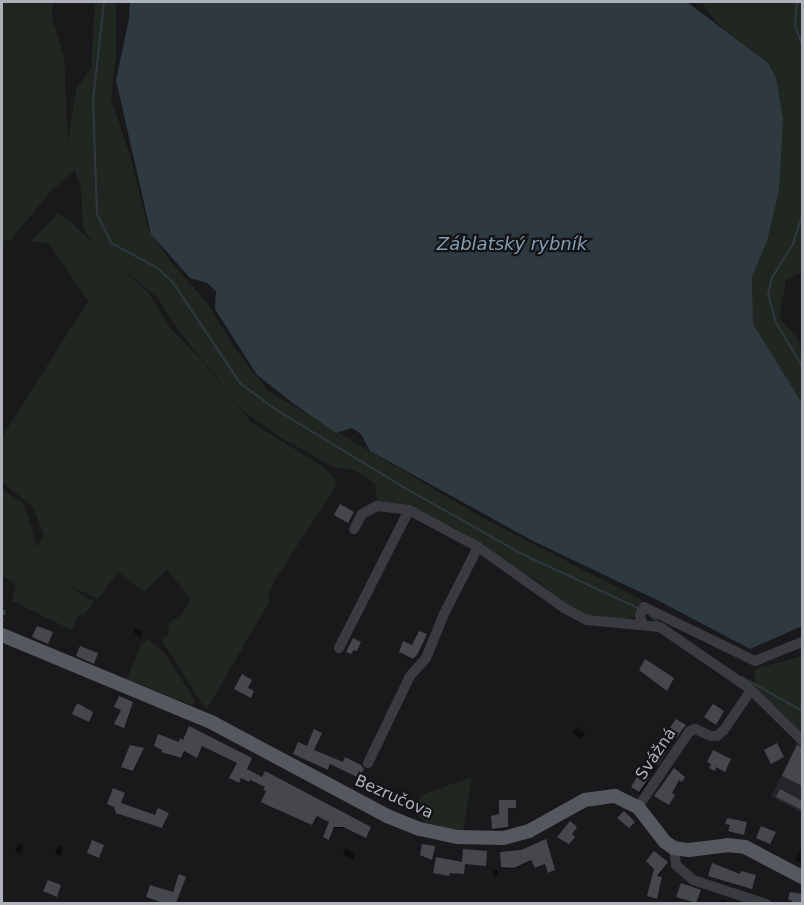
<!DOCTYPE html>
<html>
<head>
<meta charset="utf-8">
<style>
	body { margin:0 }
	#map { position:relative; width:804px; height:905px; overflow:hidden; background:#19191c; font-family:"DejaVu Sans",sans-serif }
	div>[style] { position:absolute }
	.built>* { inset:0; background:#252529 }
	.green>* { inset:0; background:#1f2720 }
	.water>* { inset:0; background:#2f3940 }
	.shadow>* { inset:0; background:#0007 }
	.stream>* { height:2px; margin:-1px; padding:0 1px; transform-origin:1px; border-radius:1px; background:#2f3940 }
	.building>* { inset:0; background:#46474c }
	.path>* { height:1.5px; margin-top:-0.75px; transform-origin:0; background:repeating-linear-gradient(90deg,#404248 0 3px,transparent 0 7.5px) }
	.minor>* { height:10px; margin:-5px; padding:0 5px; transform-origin:5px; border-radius:5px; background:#3a3b41 }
	.major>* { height:14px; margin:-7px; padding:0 7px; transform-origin:7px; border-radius:7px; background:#565860 }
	span { translate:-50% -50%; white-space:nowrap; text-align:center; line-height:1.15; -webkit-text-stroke:4.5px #141417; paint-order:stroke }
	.street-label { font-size:16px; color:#acb1bb }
	.water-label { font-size:18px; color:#839eb6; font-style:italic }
	.frame { position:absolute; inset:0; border:3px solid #acb1bb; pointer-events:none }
</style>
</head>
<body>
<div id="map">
	<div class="built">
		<div style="clip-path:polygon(797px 742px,802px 744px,802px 813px,771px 797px)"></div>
	</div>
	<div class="green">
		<div style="clip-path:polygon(2px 2px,53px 2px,52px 18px,64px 57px,68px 141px,76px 90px,91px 67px,95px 2px,116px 2px,116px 55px,111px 98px,131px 159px,148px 228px,171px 262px,207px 303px,234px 347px,268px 391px,483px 518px,642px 600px,635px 617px,608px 620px,587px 616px,566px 605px,540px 583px,453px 527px,406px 507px,378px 503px,375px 484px,354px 470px,333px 467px,280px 437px,243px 411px,176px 327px,158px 298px,111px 259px,149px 293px,171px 329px,198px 356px,251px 422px,325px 468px,336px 481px,334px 489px,275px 580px,268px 594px,270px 601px,206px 710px,161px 639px,168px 635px,169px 622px,180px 616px,191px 599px,167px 570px,144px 592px,118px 572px,98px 599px,67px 585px,94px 602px,83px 616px,79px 614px,72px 630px,12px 601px,16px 585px,2px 575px,2px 489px,24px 504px,37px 547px,44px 535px,33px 507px,2px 482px,2px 437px,88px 301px,49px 244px,31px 241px,57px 214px,68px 219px,94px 244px,83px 228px,81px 188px,75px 170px,50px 192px,11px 240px,5px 240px,2px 246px)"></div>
		<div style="clip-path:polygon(701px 2px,802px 2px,802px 272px,786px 280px,779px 317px,799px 341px,802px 358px,802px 403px,753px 324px,752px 277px,767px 241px,776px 78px,768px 63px,719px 25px)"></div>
		<div style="clip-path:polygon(147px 638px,165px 654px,191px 694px,195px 701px,192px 705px,127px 679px,142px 641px,145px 643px)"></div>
		<div style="clip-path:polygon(802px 656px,802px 734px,754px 686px,755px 669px)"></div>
		<div style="clip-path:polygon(472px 777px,463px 831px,426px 823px,416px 814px,421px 795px)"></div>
	</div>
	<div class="water">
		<div style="clip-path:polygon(130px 2px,687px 2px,768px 63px,776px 78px,783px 119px,779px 190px,767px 241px,752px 277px,753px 324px,802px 403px,802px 626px,750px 649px,659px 601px,533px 541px,370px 451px,361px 434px,352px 428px,336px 433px,298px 407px,257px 375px,215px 309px,216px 291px,207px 283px,190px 278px,151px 234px,116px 80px,129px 19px)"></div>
	</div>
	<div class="shadow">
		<div style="clip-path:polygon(135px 627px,142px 632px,141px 638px,134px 633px)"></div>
		<div style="clip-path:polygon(426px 635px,414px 660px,401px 654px,400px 652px,413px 647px)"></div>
		<div style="clip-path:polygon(577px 727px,585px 734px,581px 739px,573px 733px)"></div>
		<div style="clip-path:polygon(190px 728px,251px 759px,247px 770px,370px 828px,366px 838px,345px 828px,334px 828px,330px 840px,325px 838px,330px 822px,318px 816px,313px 825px,269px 806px,264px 803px,266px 788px,251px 780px,250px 782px,242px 778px,239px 783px,231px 779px,238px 764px,203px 746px,197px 758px,184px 752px,182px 759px,164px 753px,155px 746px,180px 744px,184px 742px)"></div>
		<div style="clip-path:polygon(320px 734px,314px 751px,344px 764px,360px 766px,363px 772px,360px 779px,331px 764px,329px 770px,295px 755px,307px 748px)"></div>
		<div style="clip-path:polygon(797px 747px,802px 750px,802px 786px,784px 777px)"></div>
		<div style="clip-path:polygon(143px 749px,134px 772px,124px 768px)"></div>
		<div style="clip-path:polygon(647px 779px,649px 782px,640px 794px,634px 789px,632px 787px)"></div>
		<div style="clip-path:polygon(124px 795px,121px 804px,156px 817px,168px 814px,163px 828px,118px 813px,115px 807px)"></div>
		<div style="clip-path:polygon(515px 801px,516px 808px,507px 809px,508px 828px,494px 830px,501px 815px)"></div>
		<div style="clip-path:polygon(545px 841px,554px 871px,550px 873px,546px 864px,537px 869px,533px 860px,514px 869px,503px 868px)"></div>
		<div style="clip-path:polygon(19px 843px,24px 846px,21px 854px,15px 851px)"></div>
		<div style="clip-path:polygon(58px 845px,63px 848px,60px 856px,55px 853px)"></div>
		<div style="clip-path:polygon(346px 848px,355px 855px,353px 860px,343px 854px)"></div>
		<div style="clip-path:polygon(800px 850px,802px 851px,802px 864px,795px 859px)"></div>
		<div style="clip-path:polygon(667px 863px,658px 878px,662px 880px,657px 899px,649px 897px,655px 870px)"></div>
		<div style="clip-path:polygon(493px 870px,497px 870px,498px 877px,494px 877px)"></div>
		<div style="clip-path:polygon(721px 899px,738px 904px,719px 904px)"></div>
	</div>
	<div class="stream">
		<div style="left:104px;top:2px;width:99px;rotate:96.4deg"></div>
		<div style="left:93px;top:100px;width:114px;rotate:88deg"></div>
		<div style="left:97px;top:214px;width:32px;rotate:64deg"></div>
		<div style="left:111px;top:243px;width:51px;rotate:28.1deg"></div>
		<div style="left:156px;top:267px;width:21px;rotate:41deg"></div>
		<div style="left:172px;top:281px;width:123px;rotate:56.3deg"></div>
		<div style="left:240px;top:383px;width:44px;rotate:36.6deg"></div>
		<div style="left:275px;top:409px;width:152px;rotate:31.3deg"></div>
		<div style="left:405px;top:488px;width:134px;rotate:29.4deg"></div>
		<div style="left:522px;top:554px;width:130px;rotate:25deg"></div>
		<div style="left:797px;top:2px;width:24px;rotate:95deg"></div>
		<div style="left:795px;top:26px;width:19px;rotate:69deg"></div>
		<div style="left:802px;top:216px;width:29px;rotate:108deg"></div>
		<div style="left:793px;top:244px;width:39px;rotate:122deg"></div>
		<div style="left:772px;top:277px;width:17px;rotate:103deg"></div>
		<div style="left:768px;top:294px;width:28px;rotate:75deg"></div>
		<div style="left:775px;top:321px;width:52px;rotate:59deg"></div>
		<div style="left:650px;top:615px;width:12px;rotate:42deg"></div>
		<div style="left:742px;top:677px;width:69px;rotate:29.5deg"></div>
	</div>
	<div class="building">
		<div style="clip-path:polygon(340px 504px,354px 512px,348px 523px,334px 515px)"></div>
		<div style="clip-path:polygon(37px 626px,53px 632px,48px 644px,32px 637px)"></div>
		<div style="clip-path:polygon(419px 631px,427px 634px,417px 655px,413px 659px,399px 652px,403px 641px,412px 645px)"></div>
		<div style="clip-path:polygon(353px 638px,361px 642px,357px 651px,354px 650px,351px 654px,346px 652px)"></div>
		<div style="clip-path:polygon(80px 646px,98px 653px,94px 664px,76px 656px)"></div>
		<div style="clip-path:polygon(645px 659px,674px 678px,667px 691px,639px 670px)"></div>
		<div style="clip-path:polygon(242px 674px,252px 680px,248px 688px,254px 691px,251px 698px,234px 689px)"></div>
		<div style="clip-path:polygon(119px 696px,133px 702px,124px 728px,114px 724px,121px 710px,114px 707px)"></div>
		<div style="clip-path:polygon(79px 704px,93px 712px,89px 722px,72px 714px,76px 705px)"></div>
		<div style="clip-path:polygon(713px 704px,724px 711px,716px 725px,704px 717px)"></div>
		<div style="clip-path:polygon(676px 719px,686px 725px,676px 738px,667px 732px)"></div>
		<div style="clip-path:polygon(189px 726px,252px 758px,247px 769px,262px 777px,265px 771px,371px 827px,366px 838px,343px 827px,334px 827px,329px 840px,323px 837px,329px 822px,317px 816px,312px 825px,267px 805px,261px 802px,266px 791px,263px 790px,265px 787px,250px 780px,249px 782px,241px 778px,239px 783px,229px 778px,237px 763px,202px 746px,197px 758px,184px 751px,181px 758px,161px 752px,162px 750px,154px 746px,158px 734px,179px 742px,180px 738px,183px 740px)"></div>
		<div style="clip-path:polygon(314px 729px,322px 733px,314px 750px,343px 762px,345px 757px,361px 765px,364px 769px,359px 778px,330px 764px,328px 770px,293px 754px,298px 742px,307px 746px)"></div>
		<div style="clip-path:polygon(777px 743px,784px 757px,771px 764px,764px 750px)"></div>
		<div style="clip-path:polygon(659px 744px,668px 749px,658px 765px,649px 759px)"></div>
		<div style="clip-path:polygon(130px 745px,144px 748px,133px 771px,121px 767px)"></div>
		<div style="clip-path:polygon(797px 745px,802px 747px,802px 786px,782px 776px)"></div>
		<div style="clip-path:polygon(713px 750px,731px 759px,725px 772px,716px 767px,715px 771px,709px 768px,711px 764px,707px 762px)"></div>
		<div style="clip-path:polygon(674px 768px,685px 777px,682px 782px,679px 780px,672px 793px,675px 795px,669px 805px,654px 796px)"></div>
		<div style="clip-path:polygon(640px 772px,649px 778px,639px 792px,631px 787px)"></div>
		<div style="clip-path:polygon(113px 788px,125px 793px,121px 803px,155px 815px,158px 808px,169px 813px,162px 828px,116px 813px,114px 807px,107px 804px)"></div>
		<div style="clip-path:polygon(780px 789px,802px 801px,802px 810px,776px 797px)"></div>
		<div style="clip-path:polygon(499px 800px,516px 800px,516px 808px,508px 808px,508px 827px,492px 829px,491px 816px,499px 814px)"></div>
		<div style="clip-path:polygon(624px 811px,635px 822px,629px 828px,617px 818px)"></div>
		<div style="clip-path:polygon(727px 818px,747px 822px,744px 835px,728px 831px,730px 825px,725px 824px)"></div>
		<div style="clip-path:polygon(570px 821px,577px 827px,572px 834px,575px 837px,569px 844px,557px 837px)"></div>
		<div style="clip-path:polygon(761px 826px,776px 832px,770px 844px,756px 838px)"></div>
		<div style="clip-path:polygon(546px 839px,555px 870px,548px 873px,545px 864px,535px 868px,531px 860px,514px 868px,501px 867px,500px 852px,521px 850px)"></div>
		<div style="clip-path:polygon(92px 840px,104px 845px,99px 858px,87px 853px)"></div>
		<div style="clip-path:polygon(422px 844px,435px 846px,432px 860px,420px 855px)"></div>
		<div style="clip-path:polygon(463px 849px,487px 851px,486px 866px,465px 864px,464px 874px,450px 873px,449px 876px,433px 873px,436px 857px,462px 862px)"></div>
		<div style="clip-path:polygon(654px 851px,668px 862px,657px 876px,662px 877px,657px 899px,647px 896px,654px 869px,646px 861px)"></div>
		<div style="clip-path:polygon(712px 863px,740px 874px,741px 871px,756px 875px,752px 889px,708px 876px)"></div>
		<div style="clip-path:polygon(179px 874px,186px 877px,176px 903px,163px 903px,146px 897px,150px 885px,173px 892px)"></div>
		<div style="clip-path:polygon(48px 880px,61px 885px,57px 897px,43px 891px)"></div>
		<div style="clip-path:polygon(681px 883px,701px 890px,696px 903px,676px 897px)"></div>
		<div style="clip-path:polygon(790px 892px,802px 894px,802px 903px,791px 903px,792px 901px,788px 899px)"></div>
	</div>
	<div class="path">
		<div style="left:2px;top:603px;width:9px;rotate:72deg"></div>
		<div style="left:5px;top:612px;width:11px;rotate:105deg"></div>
	</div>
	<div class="minor">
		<div style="left:354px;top:529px;width:17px;rotate:-62deg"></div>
		<div style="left:362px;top:514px;width:17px;rotate:-28deg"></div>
		<div style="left:377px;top:506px;width:32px;rotate:7deg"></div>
		<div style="left:409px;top:510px;width:78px;rotate:28.2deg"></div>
		<div style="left:478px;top:547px;width:105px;rotate:35.3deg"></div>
		<div style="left:564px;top:608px;width:26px;rotate:28deg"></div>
		<div style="left:587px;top:620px;width:73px;rotate:5.5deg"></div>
		<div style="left:660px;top:627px;width:108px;rotate:34.4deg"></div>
		<div style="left:749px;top:688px;width:74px;rotate:44.5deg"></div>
		<div style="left:642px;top:624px;width:9px;rotate:-103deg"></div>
		<div style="left:640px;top:615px;width:9px;rotate:-63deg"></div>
		<div style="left:644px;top:607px;width:123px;rotate:25.9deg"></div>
		<div style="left:755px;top:661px;width:51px;rotate:-22deg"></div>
		<div style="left:339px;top:648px;width:155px;rotate:-63.1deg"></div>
		<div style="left:368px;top:763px;width:97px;rotate:-64.2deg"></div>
		<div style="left:410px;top:676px;width:24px;rotate:-48deg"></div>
		<div style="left:426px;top:658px;width:48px;rotate:-67.8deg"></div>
		<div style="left:444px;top:614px;width:75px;rotate:-63.1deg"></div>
		<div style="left:638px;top:807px;width:91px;rotate:-55.8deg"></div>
		<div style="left:689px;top:732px;width:7px;rotate:-27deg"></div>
		<div style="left:695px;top:729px;width:17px;rotate:24deg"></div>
		<div style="left:711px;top:736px;width:6px"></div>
		<div style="left:717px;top:736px;width:9px;rotate:-41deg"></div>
		<div style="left:724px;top:730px;width:48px;rotate:-56deg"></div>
		<div style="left:674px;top:848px;width:17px;rotate:83deg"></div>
		<div style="left:676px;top:865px;width:23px;rotate:41deg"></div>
		<div style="left:693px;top:880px;width:77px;rotate:18.2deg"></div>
	</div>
	<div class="major">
		<div style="left:2px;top:635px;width:229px;rotate:22.6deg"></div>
		<div style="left:213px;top:723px;width:197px;rotate:28.1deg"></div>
		<div style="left:387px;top:816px;width:35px;rotate:22deg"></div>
		<div style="left:420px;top:829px;width:40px;rotate:12deg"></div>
		<div style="left:459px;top:837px;width:44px;rotate:1.3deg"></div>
		<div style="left:503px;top:838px;width:27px;rotate:-15deg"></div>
		<div style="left:529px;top:831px;width:64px;rotate:-29deg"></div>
		<div style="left:585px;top:800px;width:30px;rotate:-8deg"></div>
		<div style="left:615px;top:796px;width:25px;rotate:26deg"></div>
		<div style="left:638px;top:807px;width:44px;rotate:52.4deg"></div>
		<div style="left:665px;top:842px;width:11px;rotate:34deg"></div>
		<div style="left:674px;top:848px;width:15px;rotate:8deg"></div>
		<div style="left:689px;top:850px;width:38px;rotate:-7deg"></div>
		<div style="left:727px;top:845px;width:18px;rotate:6deg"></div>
		<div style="left:745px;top:847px;width:64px;rotate:27.8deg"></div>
	</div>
	<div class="street-label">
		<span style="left:656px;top:754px;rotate:-56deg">Svážná</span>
		<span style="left:394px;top:797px;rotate:24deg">Bezručova</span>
	</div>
	<div class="water-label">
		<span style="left:512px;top:244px">Záblatský rybník</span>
	</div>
	<div class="frame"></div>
</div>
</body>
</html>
